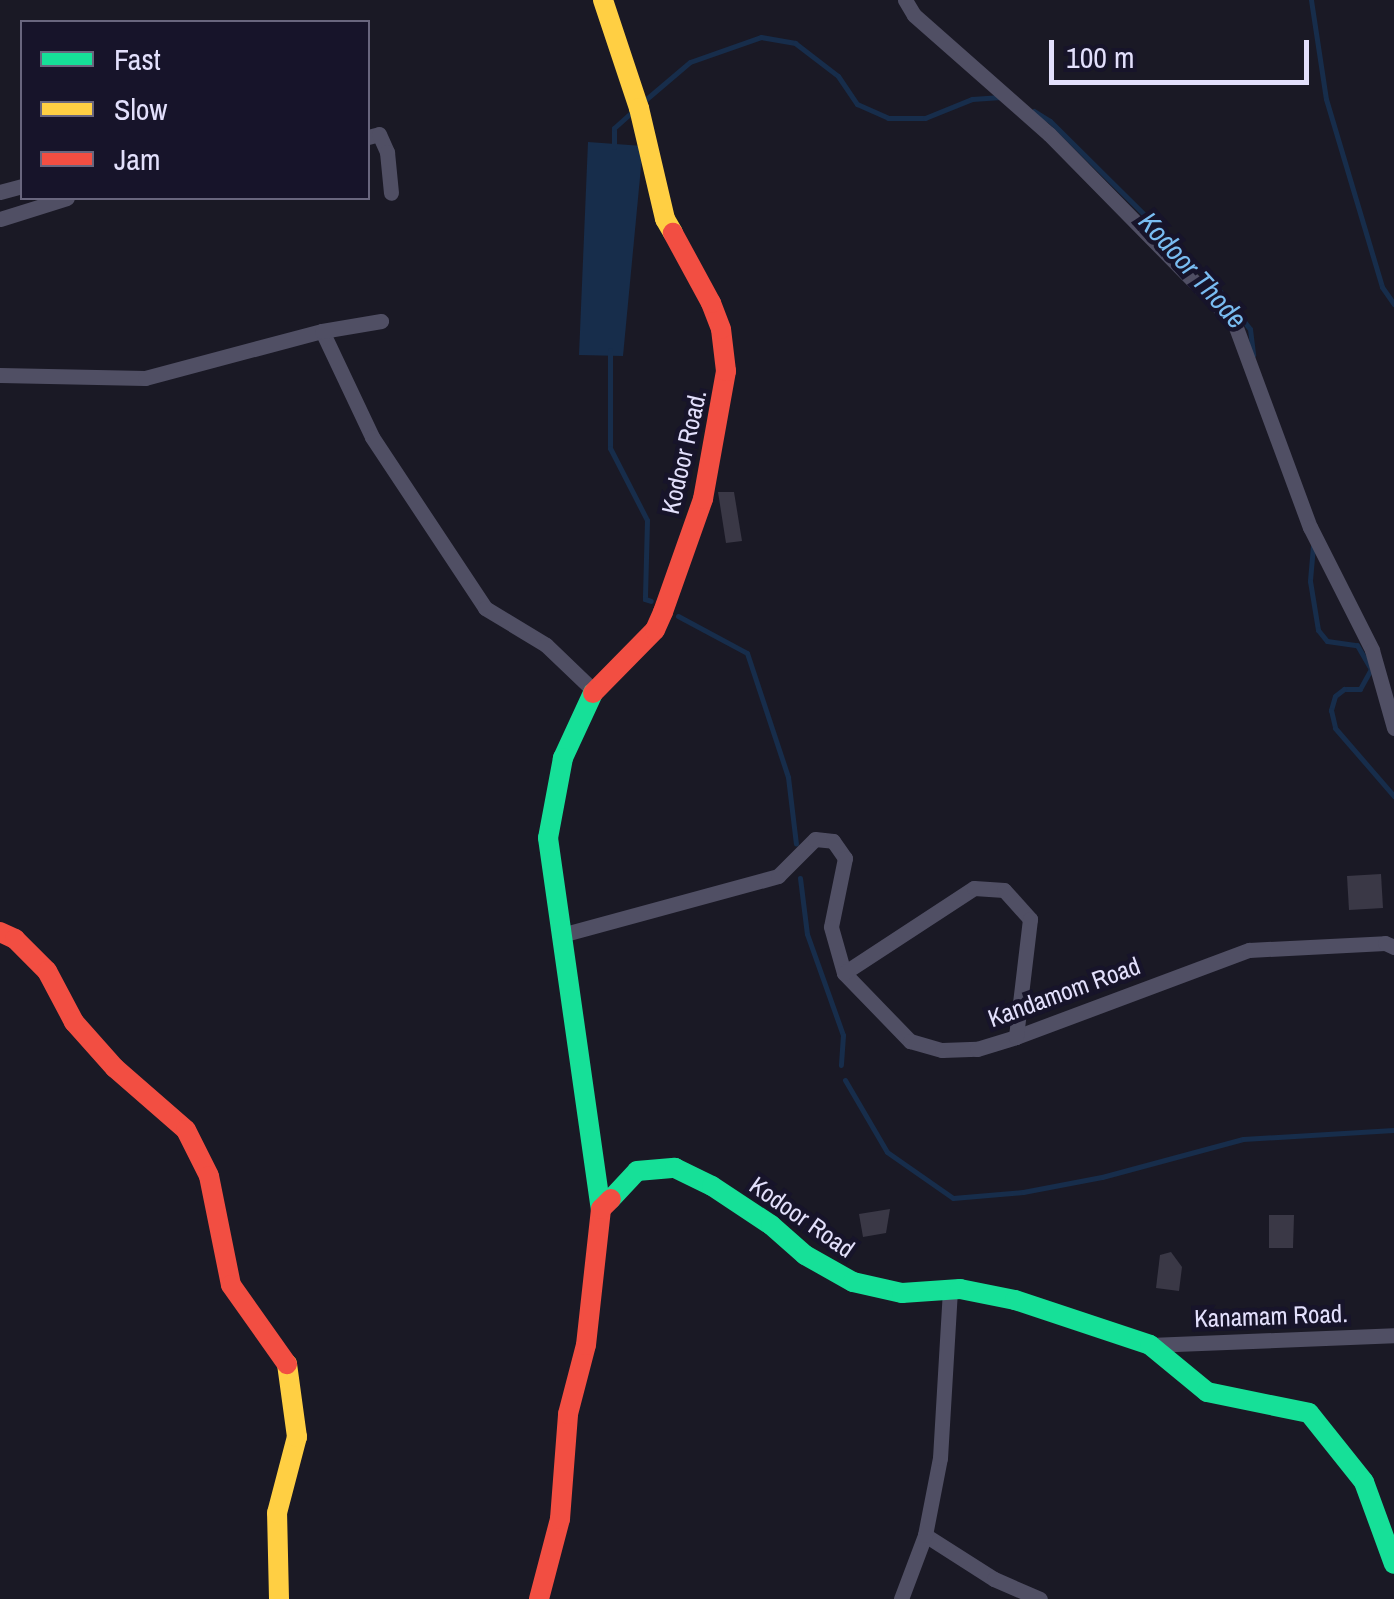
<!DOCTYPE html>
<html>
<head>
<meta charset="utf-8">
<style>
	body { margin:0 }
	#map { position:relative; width:1394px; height:1599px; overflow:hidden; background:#1a1925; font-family:"Archivo Narrow",sans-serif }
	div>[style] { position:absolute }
	.water>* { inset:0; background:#172d4b }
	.stream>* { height:5px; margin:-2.5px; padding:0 2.5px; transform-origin:2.5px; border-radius:2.5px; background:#172d4b }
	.building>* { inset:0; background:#3a3846 }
	.street>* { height:15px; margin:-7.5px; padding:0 7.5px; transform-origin:7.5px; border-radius:7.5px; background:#504f64 }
	.fast>* { height:20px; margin:-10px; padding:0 10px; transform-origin:10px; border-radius:10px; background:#16e098 }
	.slow>* { height:20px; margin:-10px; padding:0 10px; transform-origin:10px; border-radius:10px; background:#ffcf43 }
	.jam>* { height:20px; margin:-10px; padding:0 10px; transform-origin:10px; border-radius:10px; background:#f24e42 }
	span { translate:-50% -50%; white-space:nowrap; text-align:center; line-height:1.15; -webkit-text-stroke:9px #17142a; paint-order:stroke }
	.street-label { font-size:25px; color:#e3e0fc }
	.water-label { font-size:28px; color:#79bcf1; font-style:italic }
	.legend { position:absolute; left:20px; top:20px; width:350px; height:180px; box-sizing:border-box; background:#17142a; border:2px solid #69667e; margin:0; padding:12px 18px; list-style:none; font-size:30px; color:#e3e0fc }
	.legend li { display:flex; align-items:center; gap:20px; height:50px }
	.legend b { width:50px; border:2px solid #69667e }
	.scale { position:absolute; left:1049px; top:40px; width:260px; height:45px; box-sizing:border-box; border:5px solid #e3e0fc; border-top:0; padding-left:12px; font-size:30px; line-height:35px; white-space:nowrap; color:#e3e0fc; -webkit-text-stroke:8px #17142a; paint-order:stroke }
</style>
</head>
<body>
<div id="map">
	<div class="water">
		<div style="clip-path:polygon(588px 142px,643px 146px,623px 356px,579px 355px)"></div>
	</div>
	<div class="stream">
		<div style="left:1311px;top:0;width:100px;rotate:81.4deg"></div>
		<div style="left:1326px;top:99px;width:196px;rotate:73.4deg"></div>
		<div style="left:1382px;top:287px;width:21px;rotate:55deg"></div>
		<div style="left:644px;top:101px;width:60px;rotate:-40.3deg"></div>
		<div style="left:690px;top:62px;width:75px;rotate:-19.4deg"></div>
		<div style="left:761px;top:37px;width:35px;rotate:10deg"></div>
		<div style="left:795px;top:43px;width:54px;rotate:37.5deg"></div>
		<div style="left:838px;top:76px;width:34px;rotate:56deg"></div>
		<div style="left:857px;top:104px;width:34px;rotate:24deg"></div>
		<div style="left:888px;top:118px;width:37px"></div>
		<div style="left:925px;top:118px;width:51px;rotate:-22deg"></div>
		<div style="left:972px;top:99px;width:29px;rotate:-4deg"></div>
		<div style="left:1034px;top:111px;width:19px;rotate:32deg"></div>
		<div style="left:1050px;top:121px;width:234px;rotate:44.8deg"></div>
		<div style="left:1216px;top:286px;width:55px;rotate:51.7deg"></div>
		<div style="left:1250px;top:329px;width:26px;rotate:83deg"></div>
		<div style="left:614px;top:147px;width:19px;rotate:-90deg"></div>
		<div style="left:614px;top:128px;width:25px;rotate:-42deg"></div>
		<div style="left:610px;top:350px;width:98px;rotate:90deg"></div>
		<div style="left:610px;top:448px;width:81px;rotate:62.8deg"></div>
		<div style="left:647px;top:520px;width:79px;rotate:91.5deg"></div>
		<div style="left:645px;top:599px;width:6px;rotate:18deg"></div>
		<div style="left:1313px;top:546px;width:35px;rotate:95deg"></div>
		<div style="left:1310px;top:581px;width:50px;rotate:80.7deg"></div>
		<div style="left:1318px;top:630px;width:14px;rotate:51deg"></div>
		<div style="left:1327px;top:641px;width:30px;rotate:8deg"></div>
		<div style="left:1357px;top:645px;width:28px;rotate:60deg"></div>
		<div style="left:1371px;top:669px;width:23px;rotate:119deg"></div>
		<div style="left:1360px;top:689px;width:16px;rotate:180deg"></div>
		<div style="left:1344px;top:689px;width:11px;rotate:142deg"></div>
		<div style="left:1335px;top:696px;width:15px;rotate:106deg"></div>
		<div style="left:1331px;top:710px;width:18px;rotate:77deg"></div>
		<div style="left:1335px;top:728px;width:90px;rotate:49.1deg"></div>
		<div style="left:678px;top:616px;width:78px;rotate:28.2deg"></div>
		<div style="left:747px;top:653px;width:131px;rotate:71.7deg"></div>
		<div style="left:788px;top:777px;width:67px;rotate:83.2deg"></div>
		<div style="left:800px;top:878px;width:56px;rotate:82.9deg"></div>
		<div style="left:807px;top:934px;width:107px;rotate:70.4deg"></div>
		<div style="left:843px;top:1035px;width:30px;rotate:94deg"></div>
		<div style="left:845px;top:1080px;width:83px;rotate:59.7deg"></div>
		<div style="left:887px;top:1152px;width:80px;rotate:34.9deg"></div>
		<div style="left:953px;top:1198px;width:70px;rotate:-4.9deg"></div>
		<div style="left:1023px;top:1192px;width:80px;rotate:-10.8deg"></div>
		<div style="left:1102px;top:1177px;width:146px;rotate:-15.1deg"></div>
		<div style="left:1243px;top:1139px;width:151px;rotate:-3.4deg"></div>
	</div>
	<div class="building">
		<div style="clip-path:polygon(718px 492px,734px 492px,742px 541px,726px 543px)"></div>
		<div style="clip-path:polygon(1381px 874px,1383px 908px,1349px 910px,1347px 876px)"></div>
		<div style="clip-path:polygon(890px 1209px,886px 1233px,863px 1237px,859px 1214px)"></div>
		<div style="clip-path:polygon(1269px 1215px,1294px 1215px,1293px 1248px,1269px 1248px)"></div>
		<div style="clip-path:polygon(1171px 1252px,1182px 1267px,1179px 1291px,1156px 1288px,1160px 1255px)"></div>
	</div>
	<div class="street">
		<div style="left:905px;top:0;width:17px;rotate:59deg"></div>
		<div style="left:914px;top:15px;width:180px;rotate:41.4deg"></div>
		<div style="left:1049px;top:134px;width:264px;rotate:45.5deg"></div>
		<div style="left:1234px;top:322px;width:219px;rotate:69.7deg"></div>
		<div style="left:1310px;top:527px;width:138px;rotate:63.2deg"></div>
		<div style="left:1372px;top:650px;width:81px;rotate:74.2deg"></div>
		<div style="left:368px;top:137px;width:11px;rotate:-15deg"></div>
		<div style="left:379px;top:134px;width:20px;rotate:66deg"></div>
		<div style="left:387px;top:152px;width:41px;rotate:84.4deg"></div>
		<div style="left:0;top:192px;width:23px;rotate:-15deg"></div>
		<div style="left:0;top:219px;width:70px;rotate:-17.4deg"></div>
		<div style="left:322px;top:331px;width:117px;rotate:64.7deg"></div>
		<div style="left:372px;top:437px;width:205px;rotate:56.5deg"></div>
		<div style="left:485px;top:608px;width:71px;rotate:31.2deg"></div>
		<div style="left:546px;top:645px;width:66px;rotate:43.8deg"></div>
		<div style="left:0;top:375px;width:145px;rotate:1.2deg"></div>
		<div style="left:145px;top:378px;width:183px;rotate:-14.9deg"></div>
		<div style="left:322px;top:331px;width:60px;rotate:-9.6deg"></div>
		<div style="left:565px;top:934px;width:221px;rotate:-15.2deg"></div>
		<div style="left:778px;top:876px;width:52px;rotate:-45deg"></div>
		<div style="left:815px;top:839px;width:18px;rotate:6deg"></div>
		<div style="left:833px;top:841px;width:21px;rotate:55deg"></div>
		<div style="left:845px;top:858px;width:70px;rotate:101.5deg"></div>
		<div style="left:831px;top:927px;width:48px;rotate:74.2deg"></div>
		<div style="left:844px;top:973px;width:95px;rotate:45.9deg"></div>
		<div style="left:910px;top:1041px;width:33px;rotate:16deg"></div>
		<div style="left:942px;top:1050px;width:35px;rotate:-2deg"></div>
		<div style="left:977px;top:1049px;width:41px;rotate:-17.1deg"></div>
		<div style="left:1016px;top:1037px;width:249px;rotate:-20.5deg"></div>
		<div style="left:1249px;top:950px;width:136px;rotate:-2.9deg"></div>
		<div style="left:1385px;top:943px;width:10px;rotate:24deg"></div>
		<div style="left:844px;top:973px;width:155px;rotate:-33.2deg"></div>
		<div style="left:974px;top:888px;width:30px;rotate:4deg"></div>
		<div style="left:1004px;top:890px;width:39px;rotate:48deg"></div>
		<div style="left:1030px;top:919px;width:119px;rotate:96.8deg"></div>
		<div style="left:1150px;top:1345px;width:244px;rotate:-2.3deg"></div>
		<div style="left:925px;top:1535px;width:82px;rotate:32.5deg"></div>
		<div style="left:994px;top:1579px;width:50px;rotate:23.5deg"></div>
		<div style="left:901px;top:1599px;width:68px;rotate:-69.4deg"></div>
		<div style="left:925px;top:1535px;width:78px;rotate:-79deg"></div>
		<div style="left:940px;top:1458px;width:168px;rotate:-86.6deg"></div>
	</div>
	<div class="fast">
		<div style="left:593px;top:693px;width:72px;rotate:114.8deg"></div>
		<div style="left:563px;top:758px;width:81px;rotate:100.6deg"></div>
		<div style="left:548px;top:838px;width:375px;rotate:81.9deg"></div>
		<div style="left:611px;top:1199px;width:38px;rotate:-47deg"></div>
		<div style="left:637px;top:1171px;width:38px;rotate:-5deg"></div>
		<div style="left:675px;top:1168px;width:41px;rotate:25.9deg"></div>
		<div style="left:712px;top:1186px;width:71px;rotate:33.5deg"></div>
		<div style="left:771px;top:1225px;width:45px;rotate:41.4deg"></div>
		<div style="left:805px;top:1255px;width:55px;rotate:29.4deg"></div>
		<div style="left:853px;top:1282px;width:50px;rotate:12.7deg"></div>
		<div style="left:902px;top:1293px;width:58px;rotate:-3.9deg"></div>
		<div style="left:960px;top:1289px;width:56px;rotate:11.3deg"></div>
		<div style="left:1015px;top:1300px;width:142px;rotate:18.4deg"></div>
		<div style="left:1150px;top:1345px;width:74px;rotate:39.5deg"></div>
		<div style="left:1207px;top:1392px;width:104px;rotate:11.6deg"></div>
		<div style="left:1309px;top:1413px;width:88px;rotate:51.4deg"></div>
		<div style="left:1364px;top:1482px;width:87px;rotate:69.9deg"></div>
	</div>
	<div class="slow">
		<div style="left:603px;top:0;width:114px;rotate:71.6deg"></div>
		<div style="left:639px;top:108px;width:114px;rotate:76.8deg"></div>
		<div style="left:665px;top:219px;width:16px;rotate:60deg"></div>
		<div style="left:279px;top:1599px;width:86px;rotate:-91.3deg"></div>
		<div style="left:277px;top:1513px;width:79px;rotate:-75.3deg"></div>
		<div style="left:297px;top:1437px;width:74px;rotate:-97.8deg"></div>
	</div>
	<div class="jam">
		<div style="left:593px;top:693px;width:88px;rotate:-45.5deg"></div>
		<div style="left:655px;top:630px;width:20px;rotate:-66deg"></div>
		<div style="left:663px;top:612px;width:120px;rotate:-70.5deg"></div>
		<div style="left:703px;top:499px;width:130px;rotate:-79.8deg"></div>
		<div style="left:726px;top:371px;width:42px;rotate:-96.8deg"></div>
		<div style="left:721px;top:329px;width:28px;rotate:-111deg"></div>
		<div style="left:711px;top:303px;width:80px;rotate:-118.5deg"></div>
		<div style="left:0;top:932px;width:17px;rotate:25deg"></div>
		<div style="left:15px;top:939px;width:45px;rotate:45deg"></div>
		<div style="left:47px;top:971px;width:58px;rotate:62.1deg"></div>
		<div style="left:74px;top:1022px;width:62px;rotate:48.3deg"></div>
		<div style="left:115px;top:1068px;width:94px;rotate:41.1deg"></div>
		<div style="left:186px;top:1130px;width:51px;rotate:63.4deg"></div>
		<div style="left:209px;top:1176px;width:111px;rotate:78.6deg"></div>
		<div style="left:231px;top:1285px;width:97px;rotate:54.7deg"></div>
		<div style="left:539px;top:1599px;width:83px;rotate:-75.3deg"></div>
		<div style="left:560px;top:1519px;width:105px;rotate:-85.6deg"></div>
		<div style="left:568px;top:1414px;width:71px;rotate:-75.4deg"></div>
		<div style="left:586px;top:1345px;width:137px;rotate:-83.7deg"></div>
		<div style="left:601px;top:1209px;width:14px;rotate:-45deg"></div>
	</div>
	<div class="street-label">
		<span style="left:684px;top:452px;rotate:-77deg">Kodoor Road.</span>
		<span style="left:1064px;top:992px;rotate:-20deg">Kandamom Road</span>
		<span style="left:802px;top:1217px;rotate:35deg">Kodoor Road</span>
		<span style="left:1271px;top:1316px;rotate:-2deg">Kanamam Road.</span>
	</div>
	<div class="water-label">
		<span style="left:1193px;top:270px;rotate:48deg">Kodoor Thode</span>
	</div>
	<ul class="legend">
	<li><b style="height:12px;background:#16e098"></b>Fast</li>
	<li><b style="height:12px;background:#ffcf43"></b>Slow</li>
	<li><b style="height:12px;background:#f24e42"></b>Jam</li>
	</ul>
	<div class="scale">100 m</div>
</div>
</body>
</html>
